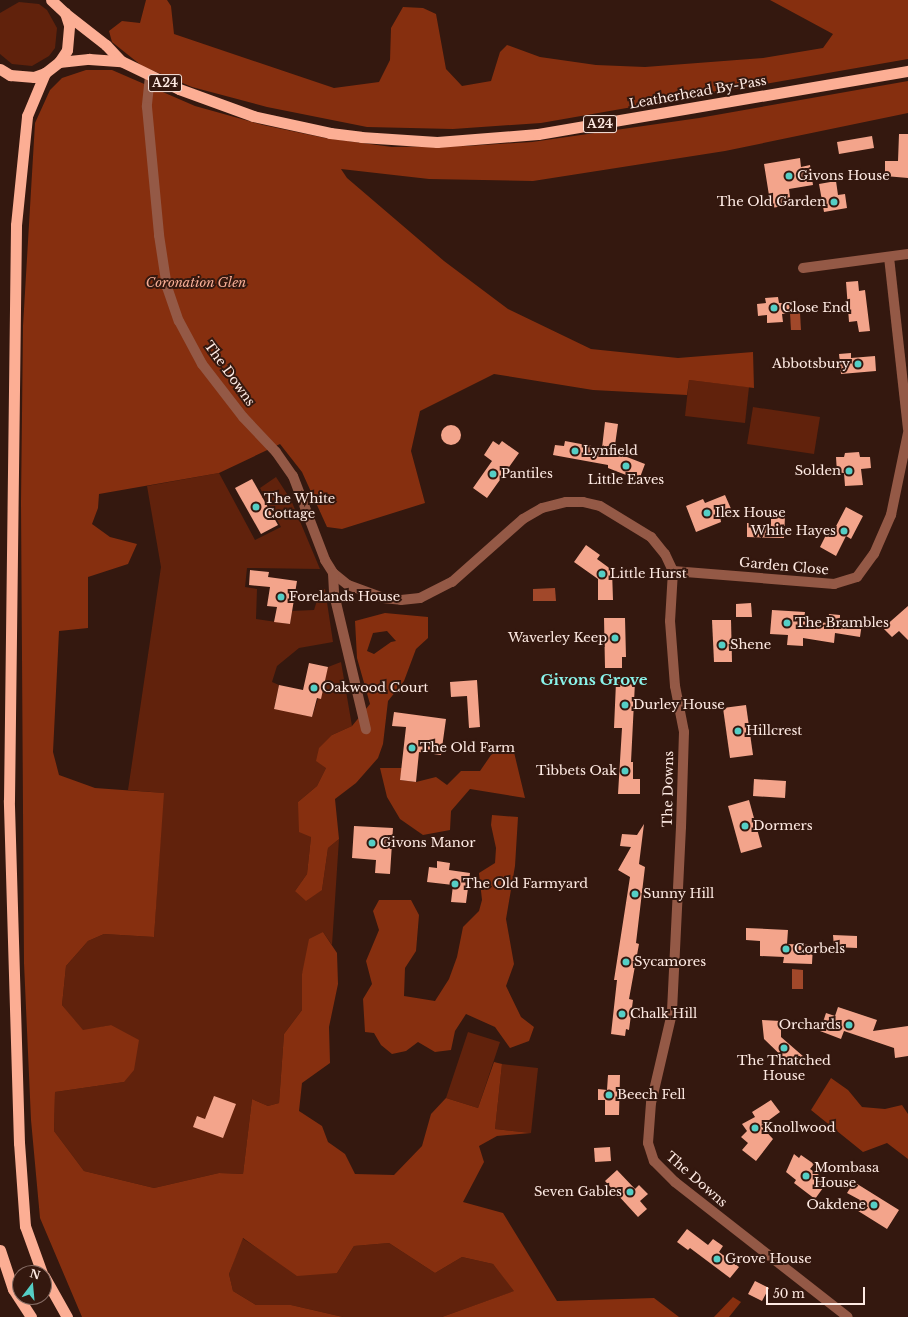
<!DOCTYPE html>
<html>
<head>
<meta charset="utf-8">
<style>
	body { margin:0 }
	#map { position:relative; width:908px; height:1317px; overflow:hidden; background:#34180f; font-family:"Libre Baskerville",serif }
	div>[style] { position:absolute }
	.green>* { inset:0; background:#61220c }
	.forest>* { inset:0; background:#862f0f }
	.water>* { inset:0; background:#a1482a }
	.building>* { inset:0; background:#f3a48b }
	.round { border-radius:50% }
	.minor>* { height:10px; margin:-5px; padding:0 5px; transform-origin:5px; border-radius:5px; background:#945946 }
	.trunk>* { height:11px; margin:-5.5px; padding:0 5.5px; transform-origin:5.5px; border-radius:5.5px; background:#fcae94 }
	.dots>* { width:11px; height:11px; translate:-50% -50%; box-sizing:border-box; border:2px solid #34180f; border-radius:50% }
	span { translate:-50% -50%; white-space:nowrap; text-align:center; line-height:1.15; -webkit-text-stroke:4px #34180f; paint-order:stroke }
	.shield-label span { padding:1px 3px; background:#34180f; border:1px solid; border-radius:3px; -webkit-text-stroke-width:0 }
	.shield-label { font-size:12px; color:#feeae3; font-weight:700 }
	.street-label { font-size:13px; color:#feeae3 }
	.poi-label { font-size:13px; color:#feeae3 }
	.left { translate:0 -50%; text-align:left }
	.right { translate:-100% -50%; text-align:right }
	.park-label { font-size:13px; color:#f7ae96; font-style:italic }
	.quarter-label { font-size:15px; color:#8af4eb; font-weight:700 }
	.north { position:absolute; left:12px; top:1265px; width:40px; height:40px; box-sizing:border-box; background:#34180f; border:1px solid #856c64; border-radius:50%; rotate:16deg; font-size:11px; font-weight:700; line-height:16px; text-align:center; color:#feeae3 }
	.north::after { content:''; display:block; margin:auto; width:14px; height:18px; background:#55cec5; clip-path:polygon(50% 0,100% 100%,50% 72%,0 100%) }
	.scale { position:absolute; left:766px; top:1287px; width:99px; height:18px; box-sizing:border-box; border:2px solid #feeae3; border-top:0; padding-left:5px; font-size:12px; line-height:14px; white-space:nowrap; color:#feeae3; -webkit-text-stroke:3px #34180f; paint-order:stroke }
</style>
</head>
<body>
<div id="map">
	<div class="green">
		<div style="clip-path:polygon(19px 2px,39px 4px,47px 10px,57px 28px,55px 48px,49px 56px,32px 66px,12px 64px,0 54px,0 13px)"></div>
		<div style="clip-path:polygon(689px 380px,749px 387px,745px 423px,685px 416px)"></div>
		<div style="clip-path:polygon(753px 407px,820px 417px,814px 454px,747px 444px)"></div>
		<div style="clip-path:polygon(219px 473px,255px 540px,281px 527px,260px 488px,276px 477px,291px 500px,320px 569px,247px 568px,245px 587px,257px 589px,256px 619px,290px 624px,292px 611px,314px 610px,320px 591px,325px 589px,333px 642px,299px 648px,277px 666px,272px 682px,279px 685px,274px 708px,312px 717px,328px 667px,341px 662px,352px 726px,332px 735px,326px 768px,317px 786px,298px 802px,311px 837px,307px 874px,295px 891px,322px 890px,328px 848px,339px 839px,332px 945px,323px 932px,302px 974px,302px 1010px,284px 1034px,279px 1103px,268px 1106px,252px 1099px,243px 1174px,219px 1173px,154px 1188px,84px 1171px,54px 1131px,55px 1092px,124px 1082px,111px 1025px,83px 1031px,62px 1005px,66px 966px,88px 941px,104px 934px,154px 937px,163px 793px,128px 790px,161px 567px,147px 486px)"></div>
		<div style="clip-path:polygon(468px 1032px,500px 1042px,478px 1108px,446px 1098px)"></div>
		<div style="clip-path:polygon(502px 1064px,538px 1068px,531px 1133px,495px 1129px)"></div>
		<div style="clip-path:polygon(242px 1238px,268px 1255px,337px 1273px,354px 1246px,389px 1243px,435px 1273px,462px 1257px,493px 1264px,515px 1291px,442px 1317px,343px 1317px,291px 1305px,256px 1305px,233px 1291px,229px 1274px)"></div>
	</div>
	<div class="forest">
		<div style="clip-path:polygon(146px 0,167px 0,171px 6px,174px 34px,334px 88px,379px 82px,390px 60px,391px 28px,403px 7px,423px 8px,436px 14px,446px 69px,462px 86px,491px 81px,500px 52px,507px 45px,540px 57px,596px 65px,645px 67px,763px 58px,823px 48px,833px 34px,770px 0,908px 0,908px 59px,541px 123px,453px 129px,367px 127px,267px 107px,192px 87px,142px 66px,112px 42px,109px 31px,122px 21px,140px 23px)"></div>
		<div style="clip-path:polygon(86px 70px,112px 70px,195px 106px,263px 125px,325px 138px,392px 147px,467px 146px,532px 142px,699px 118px,908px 81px,908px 113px,725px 151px,533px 181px,429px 179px,341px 169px,347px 178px,444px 261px,508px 309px,591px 349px,678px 358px,753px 352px,754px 388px,689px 380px,687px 395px,593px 390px,494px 374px,420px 411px,411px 451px,425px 503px,342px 529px,327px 527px,302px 472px,280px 444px,219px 473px,99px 494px,98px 508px,92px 524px,110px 537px,137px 544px,128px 564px,88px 577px,88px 628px,59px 631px,53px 752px,59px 775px,95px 788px,164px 793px,154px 937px,104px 934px,88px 941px,66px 966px,62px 1005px,83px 1030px,111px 1025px,139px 1040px,134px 1070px,124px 1082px,55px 1092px,54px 1131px,84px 1171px,154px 1188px,219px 1173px,243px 1174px,252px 1099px,268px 1106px,279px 1103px,284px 1034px,302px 1010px,302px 974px,309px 939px,323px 932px,337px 953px,338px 984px,329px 1027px,330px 1063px,302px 1083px,299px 1111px,322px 1126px,328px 1142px,345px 1154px,355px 1174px,394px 1175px,422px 1146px,431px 1114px,446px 1098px,478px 1108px,494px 1062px,502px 1064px,495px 1129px,531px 1133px,497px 1136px,479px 1146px,484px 1162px,463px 1202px,503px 1213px,557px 1301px,654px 1298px,679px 1317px,442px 1317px,514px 1291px,493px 1264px,462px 1257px,435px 1273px,389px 1243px,354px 1246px,337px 1273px,297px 1276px,243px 1238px,229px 1274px,233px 1291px,256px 1305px,291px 1305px,343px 1317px,82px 1317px,40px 1218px,31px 1120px,24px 963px,21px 502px,23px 326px,35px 123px,50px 90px,62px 78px)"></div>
		<div style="clip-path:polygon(evenodd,385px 613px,428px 617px,428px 638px,416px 649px,404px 681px,388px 701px,383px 744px,378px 758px,356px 783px,335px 799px,339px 839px,328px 848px,322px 890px,306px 901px,295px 891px,307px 874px,311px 837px,299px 832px,298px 802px,317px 786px,326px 768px,316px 761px,319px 748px,332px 735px,352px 726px,370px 704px,357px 658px,355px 621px,385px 613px,387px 631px,396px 641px,391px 642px,374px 654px,367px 651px,373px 633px,387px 631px)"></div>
		<div style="clip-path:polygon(513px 748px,525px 798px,470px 789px,451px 811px,450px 830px,423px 835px,400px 819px,387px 797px,380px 768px,402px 768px,400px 780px,416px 782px,436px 777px,447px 785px,461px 771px,480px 771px,491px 755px,499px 750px)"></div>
		<div style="clip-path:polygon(492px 815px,518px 817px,515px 866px,506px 919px,514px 964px,506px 986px,521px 1017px,534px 1027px,529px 1041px,510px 1048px,495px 1027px,466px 1014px,455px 1031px,451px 1050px,435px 1052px,418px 1042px,406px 1051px,392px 1054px,381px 1045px,374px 1033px,365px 1032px,363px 999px,372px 984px,366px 961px,379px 930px,373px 911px,379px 900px,411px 900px,419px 915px,416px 951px,405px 968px,404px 996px,435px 1001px,449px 979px,457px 957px,463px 927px,479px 911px,482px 900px,479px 873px,495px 863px,496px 848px,491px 825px)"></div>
		<div style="clip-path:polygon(831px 1078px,848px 1090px,862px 1107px,885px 1109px,902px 1105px,908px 1114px,908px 1159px,887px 1143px,863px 1152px,811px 1110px)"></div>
		<div style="clip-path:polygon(733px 1297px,741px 1302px,729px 1317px,714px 1317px)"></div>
	</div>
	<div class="water">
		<div style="clip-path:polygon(790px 313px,800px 313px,801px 330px,791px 330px)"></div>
		<div style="clip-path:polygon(555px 588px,556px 601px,533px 601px,533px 589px)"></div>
		<div style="clip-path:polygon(792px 969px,803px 970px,803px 989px,792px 989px)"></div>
	</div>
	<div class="building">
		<div style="clip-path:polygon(899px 134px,908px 134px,908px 178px,885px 176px,885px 161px,898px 161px)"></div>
		<div style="clip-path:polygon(872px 136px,874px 148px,839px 154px,837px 142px)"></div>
		<div style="clip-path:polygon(800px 158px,801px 167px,810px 165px,813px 185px,789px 189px,791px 205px,771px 208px,764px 164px)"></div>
		<div style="clip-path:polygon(836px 181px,838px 195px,845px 194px,847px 208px,824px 212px,819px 184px)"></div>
		<div style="clip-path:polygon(858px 281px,859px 291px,865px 290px,870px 331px,859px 332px,857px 321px,849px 322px,846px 282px)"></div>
		<div style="clip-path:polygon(778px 297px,779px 303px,790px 303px,790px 313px,782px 314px,783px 322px,767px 323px,767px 315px,758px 316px,757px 304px,766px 303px,765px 298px)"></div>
		<div style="clip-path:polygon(851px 353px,851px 358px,875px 356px,876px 371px,841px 374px,839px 354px)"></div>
		<div style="clip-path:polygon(605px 422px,618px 424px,614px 452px,645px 464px,639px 480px,608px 468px,608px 465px,553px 455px,555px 445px,564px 446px,565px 441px,602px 448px)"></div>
		<div class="round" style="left:441px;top:425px;width:20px;height:20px"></div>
		<div style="clip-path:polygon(493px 441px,499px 445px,502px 441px,519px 453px,487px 498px,473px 488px,492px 461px,484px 455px)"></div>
		<div style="clip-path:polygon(859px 452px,860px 457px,870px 457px,871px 468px,861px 469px,863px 485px,845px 486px,844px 473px,837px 473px,836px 457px,844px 457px,845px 453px)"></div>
		<div style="clip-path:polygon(252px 479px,278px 525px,261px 534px,235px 488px)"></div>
		<div style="clip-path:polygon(725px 495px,732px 511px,720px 516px,721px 522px,696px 532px,686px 506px,703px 499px,705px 503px)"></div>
		<div style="clip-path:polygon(846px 507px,863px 516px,851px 539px,846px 536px,836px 556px,820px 547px,829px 529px,833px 532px)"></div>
		<div style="clip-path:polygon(771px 516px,785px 516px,784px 538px,747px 537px,747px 523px,771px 524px)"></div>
		<div style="clip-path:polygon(586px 545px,600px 555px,597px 559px,612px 570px,613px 600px,598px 600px,598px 579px,574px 562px)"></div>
		<div style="clip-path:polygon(250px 570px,269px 572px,268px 577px,297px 581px,290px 624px,274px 622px,277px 607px,267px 606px,270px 587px,249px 585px)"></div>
		<div style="clip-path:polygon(751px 603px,752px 617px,736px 617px,736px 604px)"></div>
		<div style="clip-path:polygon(908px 606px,908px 640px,899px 631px,892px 637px,883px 628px)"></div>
		<div style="clip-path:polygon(772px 610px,805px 612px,804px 620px,827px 623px,829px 614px,840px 615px,840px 620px,862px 623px,860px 637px,835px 633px,834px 643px,803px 638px,803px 646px,787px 645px,788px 635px,770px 634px)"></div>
		<div style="clip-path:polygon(604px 618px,625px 618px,626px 657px,622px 657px,622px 668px,605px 668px)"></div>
		<div style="clip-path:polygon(712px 620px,731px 620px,732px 662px,714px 662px)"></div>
		<div style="clip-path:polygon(309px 663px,328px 667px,321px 699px,317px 698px,312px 717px,274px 709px,279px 685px,303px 690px)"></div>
		<div style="clip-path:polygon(477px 680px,480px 727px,469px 728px,467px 696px,451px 697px,450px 682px)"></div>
		<div style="clip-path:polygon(616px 682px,635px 682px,631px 762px,633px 762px,633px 779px,640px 779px,640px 794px,618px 794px,622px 728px,614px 728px)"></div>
		<div style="clip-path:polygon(746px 705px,753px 755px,730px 758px,723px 708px)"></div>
		<div style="clip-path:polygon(394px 712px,446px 719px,441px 755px,419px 752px,416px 782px,400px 780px,406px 727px,392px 726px)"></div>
		<div style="clip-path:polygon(754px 779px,786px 781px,785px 798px,753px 796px)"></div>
		<div style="clip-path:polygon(749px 800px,762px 847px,741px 853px,728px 806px)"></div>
		<div style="clip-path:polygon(644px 824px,639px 864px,645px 867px,636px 943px,639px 944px,629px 999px,633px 1000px,629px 1030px,626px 1029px,625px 1036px,611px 1034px,617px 980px,614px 980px,630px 877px,618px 870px,631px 847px,620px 846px,622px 834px,637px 835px)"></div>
		<div style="clip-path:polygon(354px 826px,393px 828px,390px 874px,375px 873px,376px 860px,352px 858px)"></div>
		<div style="clip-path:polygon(437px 861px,450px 863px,449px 870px,470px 873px,466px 903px,451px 902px,453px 885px,427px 882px,429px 867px,437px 868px)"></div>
		<div style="clip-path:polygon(746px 928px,788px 930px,787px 944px,813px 945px,812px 964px,783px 963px,784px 957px,760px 956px,760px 941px,746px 940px)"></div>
		<div style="clip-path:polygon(833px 935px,857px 936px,857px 948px,834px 947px)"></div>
		<div style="clip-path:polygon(838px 1007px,877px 1020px,873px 1031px,908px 1026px,908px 1056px,895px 1058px,894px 1048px,844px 1031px,841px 1039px,820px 1031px,826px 1013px,835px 1016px)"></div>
		<div style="clip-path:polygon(762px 1020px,781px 1021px,781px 1037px,804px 1057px,793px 1067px,764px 1039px)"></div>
		<div style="clip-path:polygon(608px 1075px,620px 1075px,619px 1115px,605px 1115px,605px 1100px,598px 1100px,598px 1089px,607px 1090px)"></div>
		<div style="clip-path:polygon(214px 1096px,236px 1104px,223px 1138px,193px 1127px,197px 1116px,205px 1119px)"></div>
		<div style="clip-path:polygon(771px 1100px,780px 1112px,761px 1126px,773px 1139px,756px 1161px,742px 1150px,748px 1143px,741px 1137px,747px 1131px,742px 1124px,755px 1117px,752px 1112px)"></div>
		<div style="clip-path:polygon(610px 1147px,611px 1161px,595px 1162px,594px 1148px)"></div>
		<div style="clip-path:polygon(794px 1154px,799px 1158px,801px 1155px,814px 1164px,810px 1169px,828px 1181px,815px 1199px,794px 1183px,796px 1180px,786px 1172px)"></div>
		<div style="clip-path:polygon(617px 1170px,635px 1189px,639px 1185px,648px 1194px,640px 1201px,647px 1209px,638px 1217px,605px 1181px)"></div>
		<div style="clip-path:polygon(854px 1182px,899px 1210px,887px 1229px,855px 1209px,860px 1200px,847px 1193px)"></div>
		<div style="clip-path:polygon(687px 1229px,708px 1245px,713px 1239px,723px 1246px,719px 1252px,739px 1267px,730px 1278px,690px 1248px,688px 1250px,677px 1242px)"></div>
		<div style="clip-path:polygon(755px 1281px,769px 1288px,762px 1301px,748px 1294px)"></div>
	</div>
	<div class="minor">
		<div style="left:150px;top:76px;width:31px;rotate:96deg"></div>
		<div style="left:147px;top:107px;width:129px;rotate:84.6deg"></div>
		<div style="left:159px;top:235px;width:53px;rotate:81.3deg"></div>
		<div style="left:167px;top:287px;width:36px;rotate:71deg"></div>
		<div style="left:179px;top:321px;width:49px;rotate:61.9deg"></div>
		<div style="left:202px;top:364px;width:67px;rotate:52.3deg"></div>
		<div style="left:243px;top:417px;width:48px;rotate:46.7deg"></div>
		<div style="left:276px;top:452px;width:29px;rotate:55deg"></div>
		<div style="left:293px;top:476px;width:90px;rotate:69.1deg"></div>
		<div style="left:325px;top:560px;width:15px;rotate:58deg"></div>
		<div style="left:333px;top:573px;width:19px;rotate:39deg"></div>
		<div style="left:348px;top:585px;width:37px;rotate:20deg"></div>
		<div style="left:383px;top:598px;width:18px;rotate:6deg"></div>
		<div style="left:401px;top:600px;width:19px;rotate:-6deg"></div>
		<div style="left:420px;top:598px;width:36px;rotate:-27deg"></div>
		<div style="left:452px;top:582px;width:95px;rotate:-41.6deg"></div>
		<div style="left:523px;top:519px;width:22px;rotate:-30deg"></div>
		<div style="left:542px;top:508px;width:25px;rotate:-14deg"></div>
		<div style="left:566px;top:502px;width:17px"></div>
		<div style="left:583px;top:502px;width:17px;rotate:13deg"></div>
		<div style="left:600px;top:506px;width:60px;rotate:31.3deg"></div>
		<div style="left:651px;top:537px;width:22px;rotate:51deg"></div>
		<div style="left:665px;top:554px;width:19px;rotate:65deg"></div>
		<div style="left:673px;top:571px;width:50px;rotate:93.4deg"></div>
		<div style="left:670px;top:621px;width:65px;rotate:85.6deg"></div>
		<div style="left:675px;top:686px;width:47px;rotate:78.9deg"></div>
		<div style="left:684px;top:732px;width:95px;rotate:91.8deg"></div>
		<div style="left:681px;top:827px;width:186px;rotate:92.8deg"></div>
		<div style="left:672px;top:1013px;width:92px;rotate:103.1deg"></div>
		<div style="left:651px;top:1103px;width:40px;rotate:94.3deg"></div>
		<div style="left:648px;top:1143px;width:19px;rotate:72deg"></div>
		<div style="left:654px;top:1161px;width:30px;rotate:45deg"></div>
		<div style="left:675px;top:1182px;width:219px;rotate:38deg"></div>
		<div style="left:889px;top:257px;width:173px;rotate:83.7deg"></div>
		<div style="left:803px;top:268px;width:106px;rotate:-7.6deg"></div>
		<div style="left:673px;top:571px;width:162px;rotate:4.6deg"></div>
		<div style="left:834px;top:584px;width:24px;rotate:-17deg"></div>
		<div style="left:857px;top:577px;width:29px;rotate:-54deg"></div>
		<div style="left:874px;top:554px;width:43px;rotate:-66.4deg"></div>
		<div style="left:891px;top:515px;width:84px;rotate:-78.3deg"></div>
		<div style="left:333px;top:573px;width:21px;rotate:87deg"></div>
		<div style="left:334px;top:594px;width:139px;rotate:76.7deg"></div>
	</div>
	<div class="trunk">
		<div style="left:65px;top:13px;width:52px;rotate:38deg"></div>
		<div style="left:106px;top:45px;width:22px;rotate:47deg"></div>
		<div style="left:121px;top:61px;width:64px;rotate:25.8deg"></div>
		<div style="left:179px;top:89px;width:79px;rotate:20deg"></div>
		<div style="left:253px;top:116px;width:79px;rotate:12.4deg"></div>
		<div style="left:330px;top:133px;width:31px;rotate:7deg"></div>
		<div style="left:361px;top:137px;width:76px;rotate:3.8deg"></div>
		<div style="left:437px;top:142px;width:101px;rotate:-4.5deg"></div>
		<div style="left:538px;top:134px;width:375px;rotate:-9.7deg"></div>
		<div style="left:59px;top:62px;width:30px;rotate:-6deg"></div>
		<div style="left:89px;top:59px;width:32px;rotate:4deg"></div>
		<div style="left:0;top:69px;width:12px;rotate:31deg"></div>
		<div style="left:10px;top:75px;width:24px;rotate:5deg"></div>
		<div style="left:34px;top:77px;width:12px;rotate:-20deg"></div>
		<div style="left:45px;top:73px;width:18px;rotate:-38deg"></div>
		<div style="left:59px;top:62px;width:14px;rotate:-56deg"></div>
		<div style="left:67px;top:50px;width:25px;rotate:-85deg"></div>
		<div style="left:69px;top:25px;width:13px;rotate:-108deg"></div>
		<div style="left:65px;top:13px;width:19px;rotate:-137deg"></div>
		<div style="left:0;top:1250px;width:41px;rotate:71.6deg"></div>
		<div style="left:13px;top:1289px;width:33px;rotate:57deg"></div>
		<div style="left:42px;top:1273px;width:50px;rotate:-109.9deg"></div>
		<div style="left:25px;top:1226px;width:83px;rotate:-94.1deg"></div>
		<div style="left:19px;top:1143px;width:343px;rotate:-91.7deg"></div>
		<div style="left:9px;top:800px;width:575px;rotate:-89.3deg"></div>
		<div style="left:16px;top:225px;width:110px;rotate:-84.2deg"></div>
		<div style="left:27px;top:116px;width:47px;rotate:-67.3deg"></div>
		<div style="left:44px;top:1276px;width:47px;rotate:60.7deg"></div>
	</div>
	<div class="dots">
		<div style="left:789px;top:176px;background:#55cec5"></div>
		<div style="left:834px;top:202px;background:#55cec5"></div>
		<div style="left:774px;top:308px;background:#55cec5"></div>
		<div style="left:858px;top:364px;background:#55cec5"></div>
		<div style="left:575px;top:451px;background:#55cec5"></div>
		<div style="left:626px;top:466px;background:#55cec5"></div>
		<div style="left:849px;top:471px;background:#55cec5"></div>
		<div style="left:493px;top:474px;background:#55cec5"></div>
		<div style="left:256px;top:507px;background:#55cec5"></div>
		<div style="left:707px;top:513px;background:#55cec5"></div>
		<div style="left:844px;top:531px;background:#55cec5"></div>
		<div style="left:602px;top:574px;background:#55cec5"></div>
		<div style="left:281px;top:597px;background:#55cec5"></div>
		<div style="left:787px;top:623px;background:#55cec5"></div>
		<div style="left:615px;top:638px;background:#55cec5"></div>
		<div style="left:722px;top:645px;background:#55cec5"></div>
		<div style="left:314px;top:688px;background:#55cec5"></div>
		<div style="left:625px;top:705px;background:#55cec5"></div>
		<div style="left:738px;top:731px;background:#55cec5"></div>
		<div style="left:412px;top:748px;background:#55cec5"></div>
		<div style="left:625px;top:771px;background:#55cec5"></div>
		<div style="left:745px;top:826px;background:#55cec5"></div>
		<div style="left:372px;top:843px;background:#55cec5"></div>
		<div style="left:455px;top:884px;background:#55cec5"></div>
		<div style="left:635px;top:894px;background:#55cec5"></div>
		<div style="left:786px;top:949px;background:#55cec5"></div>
		<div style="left:626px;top:962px;background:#55cec5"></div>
		<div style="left:622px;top:1014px;background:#55cec5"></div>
		<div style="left:849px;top:1025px;background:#55cec5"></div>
		<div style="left:784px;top:1048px;background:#55cec5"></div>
		<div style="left:609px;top:1095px;background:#55cec5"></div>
		<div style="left:755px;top:1128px;background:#55cec5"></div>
		<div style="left:806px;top:1176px;background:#55cec5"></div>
		<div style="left:630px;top:1192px;background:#55cec5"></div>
		<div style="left:874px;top:1205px;background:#55cec5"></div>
		<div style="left:717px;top:1259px;background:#55cec5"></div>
	</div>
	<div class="shield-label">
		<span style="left:165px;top:83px">A24</span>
		<span style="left:600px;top:124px">A24</span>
	</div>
	<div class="street-label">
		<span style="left:698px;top:93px;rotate:-10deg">Leatherhead By-Pass</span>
		<span style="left:229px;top:374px;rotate:54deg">The Downs</span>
		<span style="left:784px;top:567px;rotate:5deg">Garden Close</span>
		<span style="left:669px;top:789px;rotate:-89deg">The Downs</span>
		<span style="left:696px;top:1180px;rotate:41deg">The Downs</span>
	</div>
	<div class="poi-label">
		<span class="left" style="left:797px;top:176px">Givons House</span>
		<span class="right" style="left:826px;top:202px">The Old Garden</span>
		<span class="left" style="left:782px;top:308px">Close End</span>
		<span class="right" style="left:850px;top:364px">Abbotsbury</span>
		<span class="left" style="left:583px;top:451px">Lynfield</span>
		<span class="right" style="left:841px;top:471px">Solden</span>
		<span class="left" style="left:501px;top:474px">Pantiles</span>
		<span style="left:626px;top:480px">Little Eaves</span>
		<span class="left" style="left:264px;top:507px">The White<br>Cottage</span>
		<span class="left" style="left:715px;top:513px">Ilex House</span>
		<span class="right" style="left:836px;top:531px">White Hayes</span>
		<span class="left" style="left:610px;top:574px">Little Hurst</span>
		<span class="left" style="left:289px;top:597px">Forelands House</span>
		<span class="left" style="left:795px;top:623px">The Brambles</span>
		<span class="right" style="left:607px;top:638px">Waverley Keep</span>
		<span class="left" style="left:730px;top:645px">Shene</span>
		<span class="left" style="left:322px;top:688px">Oakwood Court</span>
		<span class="left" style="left:633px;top:705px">Durley House</span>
		<span class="left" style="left:746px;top:731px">Hillcrest</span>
		<span class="left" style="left:420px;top:748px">The Old Farm</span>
		<span class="right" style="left:617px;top:771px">Tibbets Oak</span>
		<span class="left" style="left:753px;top:826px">Dormers</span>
		<span class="left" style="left:380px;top:843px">Givons Manor</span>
		<span class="left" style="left:463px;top:884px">The Old Farmyard</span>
		<span class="left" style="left:643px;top:894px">Sunny Hill</span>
		<span class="left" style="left:794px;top:949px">Corbels</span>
		<span class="left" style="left:634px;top:962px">Sycamores</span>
		<span class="left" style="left:630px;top:1014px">Chalk Hill</span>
		<span class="right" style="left:841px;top:1025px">Orchards</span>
		<span style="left:784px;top:1069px">The Thatched<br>House</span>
		<span class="left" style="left:617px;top:1095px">Beech Fell</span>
		<span class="left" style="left:763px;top:1128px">Knollwood</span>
		<span class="left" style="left:814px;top:1176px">Mombasa<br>House</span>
		<span class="right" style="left:622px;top:1192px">Seven Gables</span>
		<span class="right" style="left:866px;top:1205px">Oakdene</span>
		<span class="left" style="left:725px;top:1259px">Grove House</span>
	</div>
	<div class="park-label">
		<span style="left:196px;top:283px">Coronation Glen</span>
	</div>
	<div class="quarter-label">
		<span style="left:594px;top:680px">Givons Grove</span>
	</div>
	<div class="north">N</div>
	<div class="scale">50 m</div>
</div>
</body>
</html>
